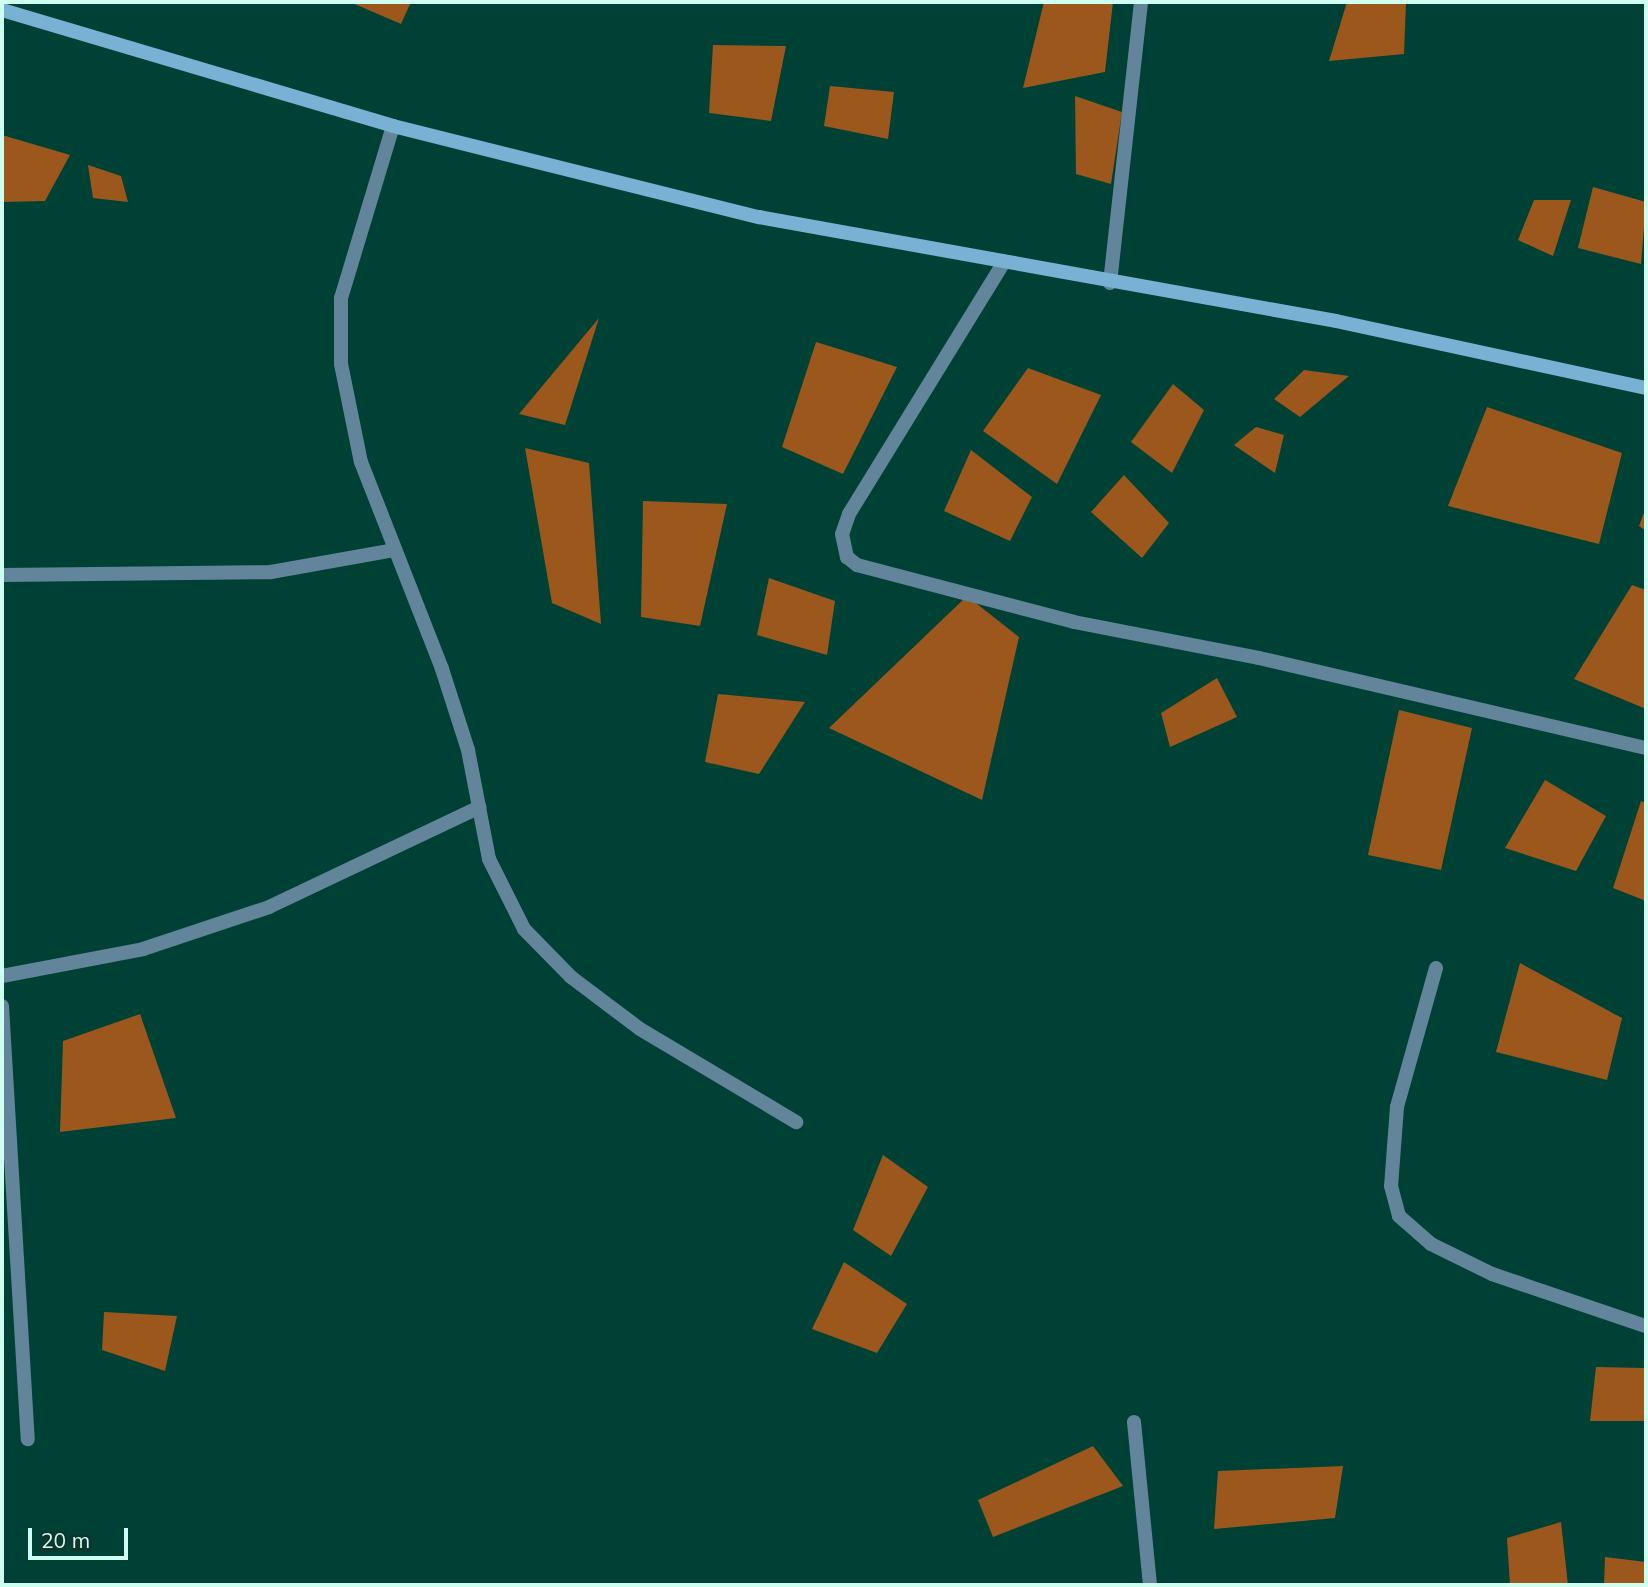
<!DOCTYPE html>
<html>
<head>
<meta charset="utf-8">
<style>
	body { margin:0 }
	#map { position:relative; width:1648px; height:1587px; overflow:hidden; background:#004136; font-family:Mulish,sans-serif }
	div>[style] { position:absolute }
	.building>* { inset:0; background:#9b571c }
	.minor>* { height:14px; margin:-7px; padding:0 7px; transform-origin:7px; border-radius:7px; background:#63859b }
	.secondary>* { height:14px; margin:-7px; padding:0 7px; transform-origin:7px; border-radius:7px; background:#79b1d4 }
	span { translate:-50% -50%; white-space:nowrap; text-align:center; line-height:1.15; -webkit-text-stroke:7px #11332c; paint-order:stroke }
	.frame { position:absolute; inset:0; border:4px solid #cefff1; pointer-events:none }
	.scale { position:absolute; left:28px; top:1528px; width:100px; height:32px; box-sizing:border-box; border:4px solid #cefff1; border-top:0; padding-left:9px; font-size:21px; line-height:24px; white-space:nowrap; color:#cefff1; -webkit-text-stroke:5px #11332c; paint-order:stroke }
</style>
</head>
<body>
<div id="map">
	<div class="building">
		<div style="clip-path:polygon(350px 2px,411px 2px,401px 24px)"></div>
		<div style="clip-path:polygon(1044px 2px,1113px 2px,1105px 72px,1023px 88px)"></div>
		<div style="clip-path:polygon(1347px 2px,1406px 2px,1404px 54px,1329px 61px)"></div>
		<div style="clip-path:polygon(713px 45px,786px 46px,771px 121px,709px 113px)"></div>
		<div style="clip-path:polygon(830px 86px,894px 92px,888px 139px,824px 126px)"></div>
		<div style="clip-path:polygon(1075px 96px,1122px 112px,1111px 184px,1076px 174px)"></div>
		<div style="clip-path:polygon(2px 135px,70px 155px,45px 201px,2px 202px)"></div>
		<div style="clip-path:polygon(88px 165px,121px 176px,128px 202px,93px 198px)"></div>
		<div style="clip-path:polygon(1593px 187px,1646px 202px,1641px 264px,1578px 248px)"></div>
		<div style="clip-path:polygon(1534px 200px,1571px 200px,1553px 256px,1518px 240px)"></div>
		<div style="clip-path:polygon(599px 318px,565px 425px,519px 414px)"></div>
		<div style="clip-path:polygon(816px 342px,897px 367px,843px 474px,782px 447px)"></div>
		<div style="clip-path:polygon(1028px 368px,1101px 395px,1057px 484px,983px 431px)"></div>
		<div style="clip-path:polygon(1304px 370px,1349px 376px,1300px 417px,1274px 399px)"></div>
		<div style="clip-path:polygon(1173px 384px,1204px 410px,1172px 473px,1131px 442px)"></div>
		<div style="clip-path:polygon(1487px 407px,1622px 453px,1599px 544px,1448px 506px)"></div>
		<div style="clip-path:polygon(1256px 427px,1284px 435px,1275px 473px,1234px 445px)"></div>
		<div style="clip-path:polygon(525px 448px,589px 463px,601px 624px,552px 603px)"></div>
		<div style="clip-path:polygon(971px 450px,1032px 497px,1010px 541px,944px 511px)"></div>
		<div style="clip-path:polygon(1124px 475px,1169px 523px,1142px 558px,1091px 512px)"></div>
		<div style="clip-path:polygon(643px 501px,727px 504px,700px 626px,641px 617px)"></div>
		<div style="clip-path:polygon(1646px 507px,1646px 531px,1639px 526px)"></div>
		<div style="clip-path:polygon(769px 578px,835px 601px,827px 655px,757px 635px)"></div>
		<div style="clip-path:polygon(1632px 585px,1646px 590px,1646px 709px,1574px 679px)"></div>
		<div style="clip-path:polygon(967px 596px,1019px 637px,982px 800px,829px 728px)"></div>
		<div style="clip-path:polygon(1217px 678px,1237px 717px,1170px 747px,1161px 713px)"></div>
		<div style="clip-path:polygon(718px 694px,805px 702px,759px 774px,705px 762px)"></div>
		<div style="clip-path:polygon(1399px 710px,1472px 728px,1441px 870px,1368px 855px)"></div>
		<div style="clip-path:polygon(1545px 780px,1606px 816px,1576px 871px,1505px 848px)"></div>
		<div style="clip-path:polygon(1641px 801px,1646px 803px,1646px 901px,1613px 888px)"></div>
		<div style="clip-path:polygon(1520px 963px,1622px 1018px,1607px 1080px,1496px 1052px)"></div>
		<div style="clip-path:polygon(140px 1014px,176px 1118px,60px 1132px,63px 1041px)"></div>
		<div style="clip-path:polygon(883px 1155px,928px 1187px,891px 1256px,853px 1230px)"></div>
		<div style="clip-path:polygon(844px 1262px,907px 1304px,877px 1353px,812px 1329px)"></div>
		<div style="clip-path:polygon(104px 1312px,177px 1316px,165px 1371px,102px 1350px)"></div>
		<div style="clip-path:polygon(1596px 1367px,1646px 1368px,1646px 1421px,1590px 1421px)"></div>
		<div style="clip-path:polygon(1093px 1446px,1123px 1486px,993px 1537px,978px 1500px)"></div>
		<div style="clip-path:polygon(1343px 1466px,1335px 1518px,1214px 1529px,1218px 1471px)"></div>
		<div style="clip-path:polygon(1561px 1522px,1568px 1585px,1510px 1585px,1507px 1538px)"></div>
		<div style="clip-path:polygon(1605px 1557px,1646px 1562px,1646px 1585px,1604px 1585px)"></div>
	</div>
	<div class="minor">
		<div style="left:393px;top:126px;width:180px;rotate:106.8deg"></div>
		<div style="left:341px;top:298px;width:66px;rotate:90deg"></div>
		<div style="left:341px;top:364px;width:100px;rotate:78.5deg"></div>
		<div style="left:361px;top:462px;width:222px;rotate:68.6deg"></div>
		<div style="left:442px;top:669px;width:85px;rotate:72.2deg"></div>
		<div style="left:468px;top:750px;width:111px;rotate:79.1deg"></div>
		<div style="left:489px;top:859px;width:78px;rotate:63.4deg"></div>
		<div style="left:524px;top:929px;width:67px;rotate:45.6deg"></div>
		<div style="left:571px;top:977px;width:86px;rotate:37deg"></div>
		<div style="left:640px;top:1029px;width:182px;rotate:30.8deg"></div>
		<div style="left:1004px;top:262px;width:296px;rotate:121.6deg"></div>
		<div style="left:849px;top:514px;width:21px;rotate:109deg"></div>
		<div style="left:842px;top:534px;width:24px;rotate:78deg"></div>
		<div style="left:847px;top:557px;width:13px;rotate:39deg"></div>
		<div style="left:857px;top:565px;width:224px;rotate:14.7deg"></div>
		<div style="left:1074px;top:622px;width:188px;rotate:11deg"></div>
		<div style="left:1259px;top:658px;width:397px;rotate:13.1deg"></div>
		<div style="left:1110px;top:283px;width:283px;rotate:-83.7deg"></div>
		<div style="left:2px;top:575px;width:269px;rotate:-0.6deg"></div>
		<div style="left:271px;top:572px;width:126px;rotate:-10.1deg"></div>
		<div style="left:1436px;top:968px;width:144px;rotate:105.7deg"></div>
		<div style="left:1397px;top:1107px;width:79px;rotate:94.3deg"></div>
		<div style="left:1391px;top:1186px;width:31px;rotate:75deg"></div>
		<div style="left:1399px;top:1216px;width:43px;rotate:41.2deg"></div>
		<div style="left:1431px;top:1244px;width:68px;rotate:26.2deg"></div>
		<div style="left:1492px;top:1274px;width:163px;rotate:18.7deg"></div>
		<div style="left:2px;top:976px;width:144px;rotate:-10.8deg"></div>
		<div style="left:143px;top:949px;width:133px;rotate:-18.4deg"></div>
		<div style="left:269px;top:907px;width:233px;rotate:-25.4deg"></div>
		<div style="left:2px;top:1006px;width:434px;rotate:86.6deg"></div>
		<div style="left:1134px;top:1422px;width:164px;rotate:84.4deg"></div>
	</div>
	<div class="secondary">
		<div style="left:2px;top:10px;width:408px;rotate:16.5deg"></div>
		<div style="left:393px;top:126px;width:377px;rotate:14deg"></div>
		<div style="left:759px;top:217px;width:586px;rotate:10.22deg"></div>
		<div style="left:1336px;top:321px;width:317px;rotate:12.2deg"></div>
	</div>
	<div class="frame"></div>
	<div class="scale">20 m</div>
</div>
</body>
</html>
